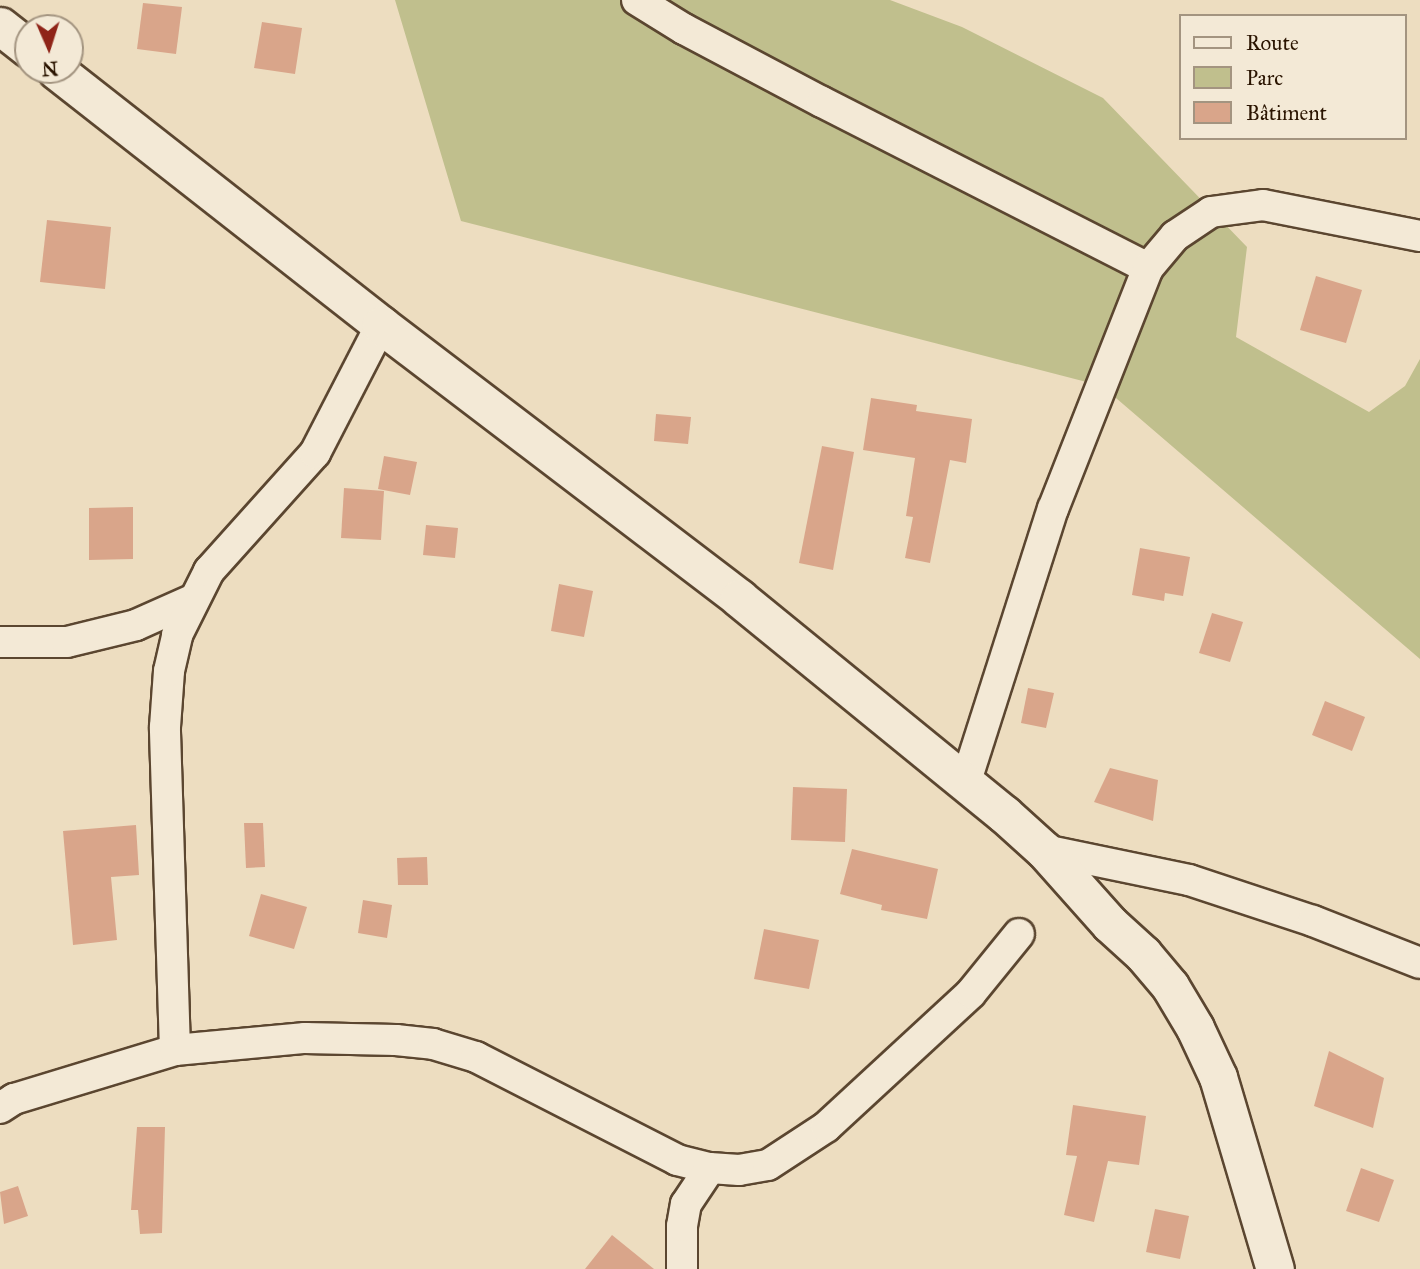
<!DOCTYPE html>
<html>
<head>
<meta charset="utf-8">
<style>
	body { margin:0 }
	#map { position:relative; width:1420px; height:1269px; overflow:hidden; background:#edddc0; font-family:"IM FELL Great Primer",serif }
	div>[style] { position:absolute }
	.green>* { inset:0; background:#c0bf8d }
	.building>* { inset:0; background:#d9a58a }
	.roads { filter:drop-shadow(2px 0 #5b4630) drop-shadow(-2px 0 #5b4630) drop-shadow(0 2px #5b4630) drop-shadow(0 -2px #5b4630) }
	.minor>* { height:30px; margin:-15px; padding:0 15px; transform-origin:15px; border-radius:15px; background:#f3e9d6 }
	.tertiary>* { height:37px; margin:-18.5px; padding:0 18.5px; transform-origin:18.5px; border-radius:18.5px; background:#f3e9d6 }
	span { translate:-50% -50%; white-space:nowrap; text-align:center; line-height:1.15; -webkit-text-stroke:5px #f3e9d6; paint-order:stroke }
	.legend { position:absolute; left:1179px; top:14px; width:228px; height:126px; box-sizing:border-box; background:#f3e9d6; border:2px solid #a39480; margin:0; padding:9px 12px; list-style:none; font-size:21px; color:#2a1400 }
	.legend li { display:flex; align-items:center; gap:14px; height:35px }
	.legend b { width:35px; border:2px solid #a39480 }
	.north { position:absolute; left:14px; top:14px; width:70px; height:70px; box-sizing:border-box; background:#f3e9d6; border:2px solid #a39480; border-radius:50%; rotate:177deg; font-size:19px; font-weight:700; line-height:28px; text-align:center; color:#2a1400 }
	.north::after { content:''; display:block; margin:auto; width:24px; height:32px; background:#8f2418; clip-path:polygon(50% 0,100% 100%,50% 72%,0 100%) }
</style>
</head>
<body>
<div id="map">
	<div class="green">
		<div style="clip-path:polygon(395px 0,890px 0,962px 27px,1103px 98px,1247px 247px,1236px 337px,1369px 412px,1405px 386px,1420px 359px,1420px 659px,1102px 386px,461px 221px)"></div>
	</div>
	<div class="building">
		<div style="clip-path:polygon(143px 3px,182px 7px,176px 54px,137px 49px)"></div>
		<div style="clip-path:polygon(262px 22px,302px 28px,295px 74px,254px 68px)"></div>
		<div style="clip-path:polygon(47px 220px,111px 227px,105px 289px,40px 282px)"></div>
		<div style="clip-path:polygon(1316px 276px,1362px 290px,1346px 343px,1300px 330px)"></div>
		<div style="clip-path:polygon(871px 398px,917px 405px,916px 411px,972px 419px,966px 463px,950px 460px,930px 563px,905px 558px,913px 517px,906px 516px,915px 458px,863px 450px)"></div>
		<div style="clip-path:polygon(656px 414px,691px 417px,688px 444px,654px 441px)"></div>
		<div style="clip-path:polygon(822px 446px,854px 452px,833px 570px,799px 563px)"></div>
		<div style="clip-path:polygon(384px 456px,417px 462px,410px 495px,378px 489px)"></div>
		<div style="clip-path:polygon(344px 488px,384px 491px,381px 540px,341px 538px)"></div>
		<div style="clip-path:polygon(133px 507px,133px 559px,89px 560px,89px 508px)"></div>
		<div style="clip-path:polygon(426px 525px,458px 528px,455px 558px,423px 555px)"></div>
		<div style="clip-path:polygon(1140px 548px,1190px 557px,1183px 596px,1165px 593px,1164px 601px,1132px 595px)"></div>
		<div style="clip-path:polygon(559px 584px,593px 591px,584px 637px,551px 631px)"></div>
		<div style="clip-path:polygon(1212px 613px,1243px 622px,1230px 662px,1199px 653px)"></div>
		<div style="clip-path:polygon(1028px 688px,1054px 693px,1046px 728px,1021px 723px)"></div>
		<div style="clip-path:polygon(1325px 701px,1365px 717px,1352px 751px,1312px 735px)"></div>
		<div style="clip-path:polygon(1110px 768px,1158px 780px,1153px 821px,1094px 802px)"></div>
		<div style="clip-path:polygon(793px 787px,847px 789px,845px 842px,791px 840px)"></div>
		<div style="clip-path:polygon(244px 823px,263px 823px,265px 867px,246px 868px)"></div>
		<div style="clip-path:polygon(136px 825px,139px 875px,111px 877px,117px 940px,73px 945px,63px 831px)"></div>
		<div style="clip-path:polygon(852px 849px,938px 869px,927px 919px,881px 910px,882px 905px,840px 894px)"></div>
		<div style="clip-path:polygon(427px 857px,428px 885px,398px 885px,397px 858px)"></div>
		<div style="clip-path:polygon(261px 894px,307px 907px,294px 949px,249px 936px)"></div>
		<div style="clip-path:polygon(363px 900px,392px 905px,387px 938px,358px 933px)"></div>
		<div style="clip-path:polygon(764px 929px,819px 940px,809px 989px,754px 979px)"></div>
		<div style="clip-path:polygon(1329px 1051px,1384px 1078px,1373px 1128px,1314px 1106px)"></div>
		<div style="clip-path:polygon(1073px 1105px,1146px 1116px,1139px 1165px,1108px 1161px,1094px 1222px,1064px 1215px,1077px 1156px,1066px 1155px)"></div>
		<div style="clip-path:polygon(137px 1127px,165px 1127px,162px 1233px,140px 1234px,138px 1210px,131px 1210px)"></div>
		<div style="clip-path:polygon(1361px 1168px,1394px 1180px,1379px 1222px,1346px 1211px)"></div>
		<div style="clip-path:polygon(18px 1186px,28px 1216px,4px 1224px,0 1192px)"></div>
		<div style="clip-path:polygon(1155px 1209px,1189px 1216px,1180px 1259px,1146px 1252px)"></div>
		<div style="clip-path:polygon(612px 1235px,654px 1269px,585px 1269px)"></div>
	</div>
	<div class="roads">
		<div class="minor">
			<div style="left:637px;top:0;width:55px;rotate:31.7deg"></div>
			<div style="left:684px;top:29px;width:156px;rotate:27.9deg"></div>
			<div style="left:822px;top:102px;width:366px;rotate:27deg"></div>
			<div style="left:0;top:642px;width:67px"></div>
			<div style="left:67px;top:642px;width:71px;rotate:-13.8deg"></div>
			<div style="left:136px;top:625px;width:61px;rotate:-24.1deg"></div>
			<div style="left:965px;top:784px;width:289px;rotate:-72.3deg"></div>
			<div style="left:1053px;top:509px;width:259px;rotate:-68.5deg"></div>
			<div style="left:1148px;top:268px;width:42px;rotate:-49.8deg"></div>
			<div style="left:1175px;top:236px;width:43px;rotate:-33.7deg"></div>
			<div style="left:1211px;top:212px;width:52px;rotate:-7.7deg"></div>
			<div style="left:1263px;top:205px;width:160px;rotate:11.2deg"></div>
			<div style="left:1044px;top:850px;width:148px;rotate:11.7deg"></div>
			<div style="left:1189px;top:880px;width:131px;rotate:18.3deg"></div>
			<div style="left:1313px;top:921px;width:115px;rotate:21.4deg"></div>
			<div style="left:175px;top:1050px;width:323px;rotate:-91.8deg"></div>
			<div style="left:165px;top:727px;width:56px;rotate:-85.9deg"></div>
			<div style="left:169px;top:671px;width:37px;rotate:-77deg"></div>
			<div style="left:177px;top:635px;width:72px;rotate:-63.4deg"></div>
			<div style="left:209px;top:571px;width:159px;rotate:-48.1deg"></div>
			<div style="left:315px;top:453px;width:144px;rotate:-62.7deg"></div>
			<div style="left:0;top:1108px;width:17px;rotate:-33deg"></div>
			<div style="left:14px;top:1099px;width:168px;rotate:-16.9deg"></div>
			<div style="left:175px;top:1050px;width:131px;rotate:-5.3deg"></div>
			<div style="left:305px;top:1038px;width:91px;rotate:1.3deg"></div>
			<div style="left:396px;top:1040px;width:37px;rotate:6deg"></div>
			<div style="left:433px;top:1044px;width:45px;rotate:16.8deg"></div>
			<div style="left:476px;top:1057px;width:226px;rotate:27.1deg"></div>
			<div style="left:677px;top:1160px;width:34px;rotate:14deg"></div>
			<div style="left:710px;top:1168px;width:29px;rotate:4deg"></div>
			<div style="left:739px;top:1170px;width:29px;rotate:-10deg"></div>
			<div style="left:768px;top:1165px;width:69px;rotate:-33.2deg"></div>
			<div style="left:826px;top:1127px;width:197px;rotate:-42.7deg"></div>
			<div style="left:971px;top:993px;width:76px;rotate:-50.9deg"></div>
			<div style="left:682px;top:1269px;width:43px;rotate:-90deg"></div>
			<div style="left:682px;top:1226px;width:22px;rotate:-80deg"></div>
			<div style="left:686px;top:1204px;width:43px;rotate:-56.3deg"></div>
		</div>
		<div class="tertiary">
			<div style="left:0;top:26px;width:36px;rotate:38deg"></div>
			<div style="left:56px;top:70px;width:413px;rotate:38.1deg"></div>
			<div style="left:381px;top:325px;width:450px;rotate:37.3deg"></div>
			<div style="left:739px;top:598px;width:342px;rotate:39.2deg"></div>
			<div style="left:1004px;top:814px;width:54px;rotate:42deg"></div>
			<div style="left:1044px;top:850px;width:99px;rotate:48.3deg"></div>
			<div style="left:1110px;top:924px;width:45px;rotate:42.3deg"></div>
			<div style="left:1143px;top:954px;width:42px;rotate:49.8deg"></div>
			<div style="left:1170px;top:986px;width:49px;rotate:59.2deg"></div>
			<div style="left:1195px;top:1028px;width:54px;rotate:64.9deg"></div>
			<div style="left:1218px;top:1077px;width:200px;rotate:73.5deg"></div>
		</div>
	</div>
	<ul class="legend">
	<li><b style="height:9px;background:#f3e9d6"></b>Route</li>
	<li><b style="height:19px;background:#c0bf8d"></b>Parc</li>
	<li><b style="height:19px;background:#d9a58a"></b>Bâtiment</li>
	</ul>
	<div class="north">N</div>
</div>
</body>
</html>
